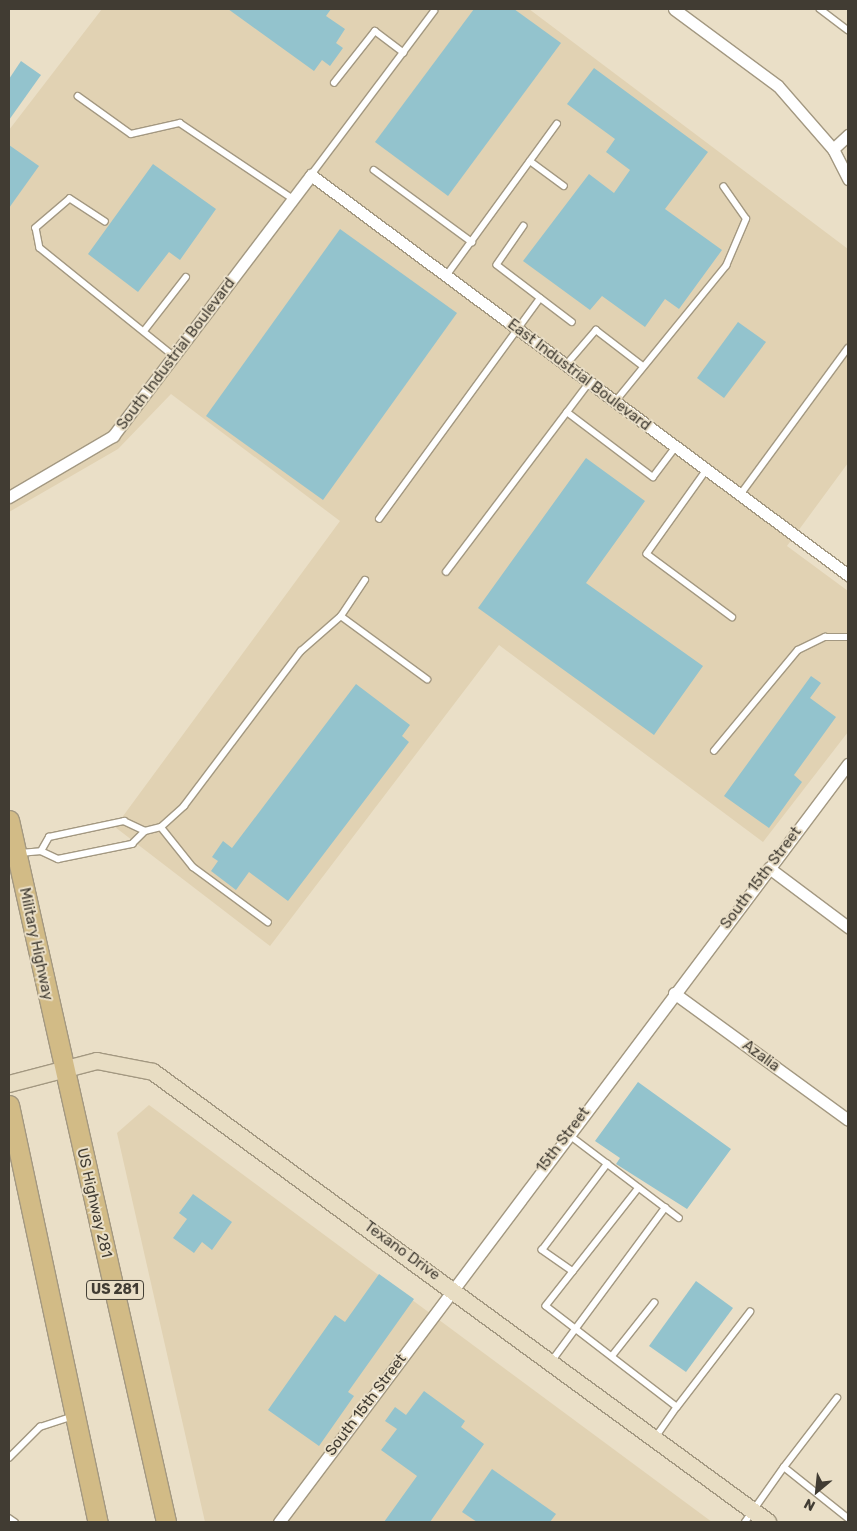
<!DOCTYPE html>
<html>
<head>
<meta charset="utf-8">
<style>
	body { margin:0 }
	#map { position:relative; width:857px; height:1531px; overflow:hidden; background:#eadfc7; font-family:Rubik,sans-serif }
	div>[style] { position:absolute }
	.built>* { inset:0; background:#e1d2b3 }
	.building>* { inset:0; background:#93c3cd }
	.roads { filter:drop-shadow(1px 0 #a39881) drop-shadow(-1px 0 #a39881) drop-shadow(0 1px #a39881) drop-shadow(0 -1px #a39881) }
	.lane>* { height:5.5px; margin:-2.75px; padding:0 2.75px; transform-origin:2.75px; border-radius:2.75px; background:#fff }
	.street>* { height:11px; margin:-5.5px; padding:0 5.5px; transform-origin:5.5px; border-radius:5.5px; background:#fff }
	.secondary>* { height:16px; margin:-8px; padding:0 8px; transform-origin:8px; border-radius:8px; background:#e8ddc3 }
	.primary>* { height:19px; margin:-9.5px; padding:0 9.5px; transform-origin:9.5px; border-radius:9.5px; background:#d2bb86 }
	span { translate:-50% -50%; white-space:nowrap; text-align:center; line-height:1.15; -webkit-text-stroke:4px #eadfc7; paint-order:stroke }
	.shield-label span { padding:1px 4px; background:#eadfc7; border:1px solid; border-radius:4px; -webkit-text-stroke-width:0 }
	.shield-label { font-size:14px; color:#413c33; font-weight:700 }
	.street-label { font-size:15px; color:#413c33 }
	.frame { position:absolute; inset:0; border:10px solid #413c33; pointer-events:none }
	.north { position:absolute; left:792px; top:1466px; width:50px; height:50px; -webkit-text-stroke:4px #eadfc7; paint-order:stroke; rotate:208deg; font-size:14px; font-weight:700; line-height:20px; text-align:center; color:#413c33 }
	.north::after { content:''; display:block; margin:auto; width:18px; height:22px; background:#413c33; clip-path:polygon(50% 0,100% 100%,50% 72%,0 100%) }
</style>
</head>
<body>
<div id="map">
	<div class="built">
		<div style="clip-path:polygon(102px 9px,529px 9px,848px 249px,848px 463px,787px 546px,848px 591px,848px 732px,763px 842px,499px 645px,270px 946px,115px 827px,340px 521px,171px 394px,118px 449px,9px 512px,9px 130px)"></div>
		<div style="clip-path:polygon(149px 1105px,712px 1522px,205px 1522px,117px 1133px)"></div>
	</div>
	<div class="building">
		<div style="clip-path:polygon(228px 9px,331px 9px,326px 16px,345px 29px,336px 43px,343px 48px,330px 66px,322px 60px,314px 71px)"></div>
		<div style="clip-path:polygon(474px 9px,514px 9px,561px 43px,448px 196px,375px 142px)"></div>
		<div style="clip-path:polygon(21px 61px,41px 75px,9px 120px,9px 79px)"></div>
		<div style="clip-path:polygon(594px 68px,708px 152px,665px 209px,722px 250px,679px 309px,665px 299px,645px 327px,602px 296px,590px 310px,523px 261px,589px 174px,614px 193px,630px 170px,606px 152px,615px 139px,567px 104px)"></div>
		<div style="clip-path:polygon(9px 145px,39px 166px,9px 208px)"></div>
		<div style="clip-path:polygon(153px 164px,216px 209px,180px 260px,169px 252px,138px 292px,88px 254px)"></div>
		<div style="clip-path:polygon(340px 229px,457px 313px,323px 500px,206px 416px)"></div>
		<div style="clip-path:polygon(738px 322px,766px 342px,724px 398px,697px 378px)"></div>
		<div style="clip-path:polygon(586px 458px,645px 501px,586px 583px,703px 666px,654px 735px,478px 608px)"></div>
		<div style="clip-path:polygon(811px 676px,821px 683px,810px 698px,836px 717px,794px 775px,802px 782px,769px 828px,724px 796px)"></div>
		<div style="clip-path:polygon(356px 684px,410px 725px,402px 736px,409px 742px,288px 901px,249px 872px,236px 890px,211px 871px,218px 861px,212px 857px,223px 841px,232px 848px)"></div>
		<div style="clip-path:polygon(638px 1082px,731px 1149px,687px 1209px,616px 1164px,620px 1158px,595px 1141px)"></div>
		<div style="clip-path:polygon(193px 1194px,232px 1222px,212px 1250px,202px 1242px,194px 1253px,173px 1238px,187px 1219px,179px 1213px)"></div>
		<div style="clip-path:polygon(379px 1274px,414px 1299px,348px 1392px,354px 1396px,319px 1446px,268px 1410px,335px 1315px,345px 1322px)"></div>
		<div style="clip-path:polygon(696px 1281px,733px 1308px,686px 1372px,649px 1346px)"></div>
		<div style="clip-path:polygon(424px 1391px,465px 1421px,461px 1427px,484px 1444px,430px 1522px,384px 1522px,417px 1476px,381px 1450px,397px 1429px,385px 1421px,395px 1407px,406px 1415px)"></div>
		<div style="clip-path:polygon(492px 1469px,556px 1514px,550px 1522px,477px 1522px,462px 1512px)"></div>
	</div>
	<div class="roads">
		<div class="lane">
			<div style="left:820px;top:9px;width:35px;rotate:37deg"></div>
			<div style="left:334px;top:83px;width:66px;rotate:-51.7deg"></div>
			<div style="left:375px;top:31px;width:36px;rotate:37deg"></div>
			<div style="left:78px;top:96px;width:65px;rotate:35.6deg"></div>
			<div style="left:131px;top:134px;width:50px;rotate:-12.7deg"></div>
			<div style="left:180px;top:123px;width:136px;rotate:33.9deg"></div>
			<div style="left:530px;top:161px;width:42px;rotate:36.3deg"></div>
			<div style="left:374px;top:170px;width:122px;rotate:36.3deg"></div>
			<div style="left:311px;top:175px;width:205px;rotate:-53.1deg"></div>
			<div style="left:105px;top:222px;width:42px;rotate:-146.7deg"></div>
			<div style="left:70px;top:199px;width:45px;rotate:139.5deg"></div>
			<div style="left:36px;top:228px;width:20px;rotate:79deg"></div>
			<div style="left:40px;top:248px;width:172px;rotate:38.9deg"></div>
			<div style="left:524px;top:226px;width:47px;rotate:124.7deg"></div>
			<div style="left:497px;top:265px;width:94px;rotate:37.2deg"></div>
			<div style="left:446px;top:276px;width:188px;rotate:-53.9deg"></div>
			<div style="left:144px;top:331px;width:68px;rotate:-52.1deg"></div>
			<div style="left:566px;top:365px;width:46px;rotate:-49.4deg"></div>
			<div style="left:596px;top:330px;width:59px;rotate:37.5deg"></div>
			<div style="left:615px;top:402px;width:176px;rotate:-50.8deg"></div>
			<div style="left:726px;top:266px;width:51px;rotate:-66.9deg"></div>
			<div style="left:746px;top:219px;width:39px;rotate:-125deg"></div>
			<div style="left:567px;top:412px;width:108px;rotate:37.1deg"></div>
			<div style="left:653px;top:477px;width:38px;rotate:-53deg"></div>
			<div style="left:707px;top:470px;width:103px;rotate:125.5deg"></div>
			<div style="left:647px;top:554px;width:106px;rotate:36.5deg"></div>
			<div style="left:740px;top:495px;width:182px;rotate:-53.7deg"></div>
			<div style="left:379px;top:519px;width:273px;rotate:-53.9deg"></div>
			<div style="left:446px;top:572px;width:237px;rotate:-52.9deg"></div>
			<div style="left:341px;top:616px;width:107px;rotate:36.2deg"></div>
			<div style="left:714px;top:751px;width:131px;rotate:-50.3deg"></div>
			<div style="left:798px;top:650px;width:30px;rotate:-26deg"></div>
			<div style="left:825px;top:637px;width:23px"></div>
			<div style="left:161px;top:827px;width:51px;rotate:51.3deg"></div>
			<div style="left:193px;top:867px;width:93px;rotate:36.3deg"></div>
			<div style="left:41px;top:851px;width:16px;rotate:-60deg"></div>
			<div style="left:49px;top:837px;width:77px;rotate:-12deg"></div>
			<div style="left:124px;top:821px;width:23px;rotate:25deg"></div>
			<div style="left:20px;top:853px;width:21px;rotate:-5deg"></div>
			<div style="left:41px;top:851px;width:19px;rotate:25deg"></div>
			<div style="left:58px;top:859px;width:76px;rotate:-11.5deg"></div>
			<div style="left:132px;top:844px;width:18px;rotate:-45deg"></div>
			<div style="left:145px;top:831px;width:16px;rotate:-14deg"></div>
			<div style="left:161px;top:827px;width:31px;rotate:-42deg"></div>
			<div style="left:184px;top:806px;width:194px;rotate:-53deg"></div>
			<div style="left:301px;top:651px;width:53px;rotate:-41.2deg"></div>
			<div style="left:341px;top:616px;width:43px;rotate:-56.3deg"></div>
			<div style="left:568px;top:1134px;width:139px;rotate:37.1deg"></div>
			<div style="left:639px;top:1188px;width:150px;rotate:128.2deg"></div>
			<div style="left:546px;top:1306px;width:165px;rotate:37.6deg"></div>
			<div style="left:677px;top:1407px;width:120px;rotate:-52.5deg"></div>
			<div style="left:573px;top:1272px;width:38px;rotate:-145deg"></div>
			<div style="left:542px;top:1250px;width:108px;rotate:-52.9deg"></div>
			<div style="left:612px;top:1356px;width:68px;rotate:-51.6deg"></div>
			<div style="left:551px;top:1362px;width:192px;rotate:-53.5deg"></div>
			<div style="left:655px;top:1438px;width:38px;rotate:-55deg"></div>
			<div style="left:9px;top:1458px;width:44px;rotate:-45deg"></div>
			<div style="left:40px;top:1427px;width:35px;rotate:-18deg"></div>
			<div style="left:784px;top:1467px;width:87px;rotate:-52.5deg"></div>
			<div style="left:9px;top:1518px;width:7px;rotate:34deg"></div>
			<div style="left:745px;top:1522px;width:67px;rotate:-54.7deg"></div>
			<div style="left:784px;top:1467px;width:82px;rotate:38.6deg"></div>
		</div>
		<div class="street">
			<div style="left:674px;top:9px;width:129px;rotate:36.5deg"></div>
			<div style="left:778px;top:86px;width:84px;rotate:48.9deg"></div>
			<div style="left:833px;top:149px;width:34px;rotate:63deg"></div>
			<div style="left:833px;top:149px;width:21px;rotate:-43deg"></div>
			<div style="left:9px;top:497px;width:121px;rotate:-30.4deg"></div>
			<div style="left:113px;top:436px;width:328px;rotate:-52.8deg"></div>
			<div style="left:311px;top:175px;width:670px;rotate:36.68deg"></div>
			<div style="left:769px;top:868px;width:99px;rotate:36.8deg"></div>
			<div style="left:674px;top:993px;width:215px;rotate:36.1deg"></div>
			<div style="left:279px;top:1522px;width:948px;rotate:-53.11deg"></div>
		</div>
		<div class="secondary">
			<div style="left:9px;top:1084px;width:91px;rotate:-14.6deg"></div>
			<div style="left:97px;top:1061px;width:57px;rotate:11.1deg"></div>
			<div style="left:153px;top:1072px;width:762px;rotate:36.19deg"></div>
		</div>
		<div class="primary">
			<div style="left:9px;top:820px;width:719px;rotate:77.39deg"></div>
			<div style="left:9px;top:1105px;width:426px;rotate:78deg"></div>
		</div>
	</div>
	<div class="shield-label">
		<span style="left:115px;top:1290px">US 281</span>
	</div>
	<div class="street-label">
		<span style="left:176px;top:354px;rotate:-53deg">South Industrial Boulevard</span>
		<span style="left:579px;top:375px;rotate:37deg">East Industrial Boulevard</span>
		<span style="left:761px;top:878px;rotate:-53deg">South 15th Street</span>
		<span style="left:36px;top:944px;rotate:78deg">Military Highway</span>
		<span style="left:761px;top:1056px;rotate:36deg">Azalia</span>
		<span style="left:563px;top:1140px;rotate:-53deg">15th Street</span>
		<span style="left:94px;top:1203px;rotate:77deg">US Highway 281</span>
		<span style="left:402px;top:1251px;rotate:36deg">Texano Drive</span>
		<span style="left:366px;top:1405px;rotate:-53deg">South 15th Street</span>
	</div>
	<div class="frame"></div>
	<div class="north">N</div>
</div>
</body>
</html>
